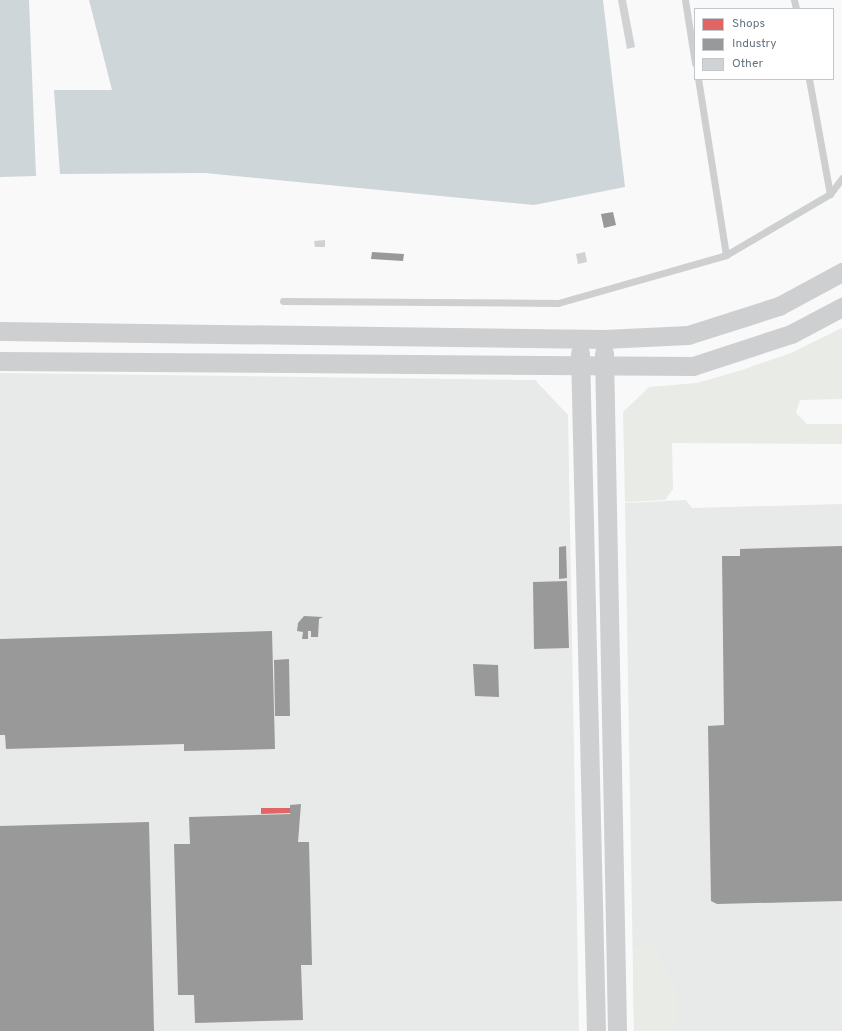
<!DOCTYPE html>
<html>
<head>
<meta charset="utf-8">
<style>
	body { margin:0 }
	#map { position:relative; width:842px; height:1031px; overflow:hidden; background:#f9f9f9; font-family:Overpass,sans-serif }
	div>[style] { position:absolute }
	.built>* { inset:0; background:#e8e9e9 }
	.green>* { inset:0; background:#e8ebe6 }
	.water>* { inset:0; background:#ced6d9 }
	.shops>* { inset:0; background:#e06666 }
	.industry>* { inset:0; background:#999 }
	.building>* { inset:0; background:#d0d2d3 }
	.service>* { height:7px; margin:-3.5px; padding:0 3.5px; transform-origin:3.5px; border-radius:3.5px; background:#cecfd0 }
	.tertiary>* { height:19px; margin:-9.5px; padding:0 9.5px; transform-origin:9.5px; border-radius:9.5px; background:#cecfd0 }
	span { translate:-50% -50%; white-space:nowrap; text-align:center; line-height:1.15; -webkit-text-stroke:4px #fff; paint-order:stroke }
	.legend { position:absolute; left:694px; top:8px; width:140px; height:72px; box-sizing:border-box; background:#fff; border:1px solid #c1c8cd; margin:0; padding:5px 7px; list-style:none; font-size:12px; color:#657683 }
	.legend li { display:flex; align-items:center; gap:8px; height:20px }
	.legend b { width:20px; border:1px solid #c1c8cd }
</style>
</head>
<body>
<div id="map">
	<div class="built">
		<div style="clip-path:polygon(0 373px,535px 380px,568px 415px,579px 1031px,0 1031px)"></div>
		<div style="clip-path:polygon(686px 500px,692px 508px,842px 504px,842px 1031px,634px 1031px,625px 503px)"></div>
	</div>
	<div class="green">
		<div style="clip-path:polygon(842px 328px,842px 399px,800px 400px,796px 413px,807px 424px,842px 424px,842px 444px,672px 443px,673px 489px,665px 500px,625px 502px,623px 412px,649px 387px,697px 383px,742px 370px,791px 353px)"></div>
		<div style="clip-path:polygon(647px 942px,656px 948px,677px 992px,678px 1031px,634px 1031px,633px 949px)"></div>
	</div>
	<div class="water">
		<div style="clip-path:polygon(0 0,29px 0,36px 176px,0 177px)"></div>
		<div style="clip-path:polygon(89px 0,603px 0,625px 187px,534px 205px,205px 173px,60px 174px,54px 90px,112px 90px)"></div>
	</div>
	<div class="shops">
		<div style="clip-path:polygon(261px 808px,290px 808px,290px 813px,261px 814px)"></div>
	</div>
	<div class="industry">
		<div style="clip-path:polygon(613px 212px,616px 225px,604px 228px,601px 214px)"></div>
		<div style="clip-path:polygon(372px 252px,404px 254px,403px 261px,371px 259px)"></div>
		<div style="clip-path:polygon(566px 546px,567px 578px,559px 579px,559px 547px)"></div>
		<div style="clip-path:polygon(842px 546px,842px 901px,717px 904px,711px 901px,708px 726px,724px 725px,722px 556px,740px 556px,740px 549px)"></div>
		<div style="clip-path:polygon(567px 581px,569px 648px,534px 649px,533px 582px)"></div>
		<div style="clip-path:polygon(304px 616px,323px 617px,319px 619px,318px 637px,311px 637px,311px 631px,308px 631px,308px 639px,302px 639px,303px 632px,297px 631px,298px 623px)"></div>
		<div style="clip-path:polygon(272px 631px,275px 749px,184px 751px,184px 744px,6px 749px,5px 735px,0 735px,0 639px)"></div>
		<div style="clip-path:polygon(289px 659px,290px 716px,275px 716px,274px 660px)"></div>
		<div style="clip-path:polygon(473px 664px,498px 665px,499px 697px,475px 696px)"></div>
		<div style="clip-path:polygon(301px 804px,298px 842px,309px 842px,312px 965px,301px 965px,303px 1020px,195px 1023px,194px 995px,178px 995px,174px 844px,190px 844px,189px 817px,290px 814px,290px 805px)"></div>
		<div style="clip-path:polygon(149px 822px,154px 1031px,0 1031px,0 826px)"></div>
	</div>
	<div class="building">
		<div style="clip-path:polygon(618px 0,626px 0,635px 47px,627px 49px)"></div>
		<div style="clip-path:polygon(325px 240px,325px 247px,315px 247px,314px 241px)"></div>
		<div style="clip-path:polygon(585px 252px,587px 262px,578px 264px,576px 254px)"></div>
	</div>
	<div class="service">
		<div style="left:685px;top:0;width:64px;rotate:81deg"></div>
		<div style="left:794px;top:0;width:9px;rotate:77deg"></div>
		<div style="left:809px;top:79px;width:117px;rotate:79.7deg"></div>
		<div style="left:726px;top:255px;width:121px;rotate:-30.4deg"></div>
		<div style="left:830px;top:194px;width:20px;rotate:-53deg"></div>
		<div style="left:283px;top:301px;width:275px;rotate:0.4deg"></div>
		<div style="left:558px;top:303px;width:175px;rotate:-15.9deg"></div>
		<div style="left:726px;top:255px;width:178px;rotate:-99deg"></div>
	</div>
	<div class="tertiary">
		<div style="left:0;top:331px;width:604px;rotate:0.76deg"></div>
		<div style="left:604px;top:339px;width:84px;rotate:-2.7deg"></div>
		<div style="left:688px;top:335px;width:96px;rotate:-17.7deg"></div>
		<div style="left:779px;top:306px;width:72px;rotate:-28.4deg"></div>
		<div style="left:580px;top:353px;width:678px;rotate:88.65deg"></div>
		<div style="left:604px;top:353px;width:678px;rotate:88.9deg"></div>
		<div style="left:0;top:361px;width:693px;rotate:0.41deg"></div>
		<div style="left:693px;top:366px;width:103px;rotate:-18.1deg"></div>
		<div style="left:791px;top:334px;width:58px;rotate:-27.9deg"></div>
	</div>
	<ul class="legend">
	<li><b style="height:11px;background:#e06666"></b>Shops</li>
	<li><b style="height:11px;background:#999"></b>Industry</li>
	<li><b style="height:11px;background:#d0d2d3"></b>Other</li>
	</ul>
</div>
</body>
</html>
